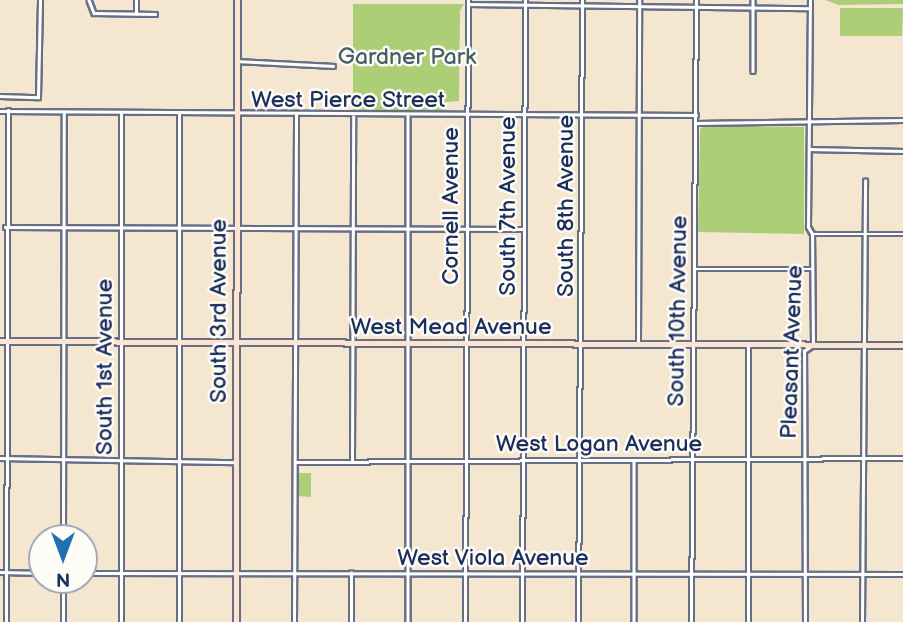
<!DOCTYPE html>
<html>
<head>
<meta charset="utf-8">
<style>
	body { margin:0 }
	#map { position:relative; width:903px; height:622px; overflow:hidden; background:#f5e6cf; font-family:"Balsamiq Sans",sans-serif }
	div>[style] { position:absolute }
	.green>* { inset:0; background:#abce77 }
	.roads { filter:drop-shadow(2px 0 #676f86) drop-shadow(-2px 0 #676f86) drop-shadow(0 2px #676f86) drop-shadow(0 -2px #676f86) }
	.street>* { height:2.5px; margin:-1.25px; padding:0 1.25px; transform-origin:1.25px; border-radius:1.25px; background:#fff }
	.secondary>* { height:4.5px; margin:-2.25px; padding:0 2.25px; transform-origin:2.25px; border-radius:2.25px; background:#fde4d0 }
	span { translate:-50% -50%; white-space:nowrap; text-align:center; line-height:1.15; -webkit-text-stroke:5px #fdfcf7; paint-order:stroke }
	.park-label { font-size:23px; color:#465f66 }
	.street-label { font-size:23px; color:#1b2f5e }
	.north { position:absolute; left:28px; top:524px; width:70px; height:70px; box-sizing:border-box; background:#fdfcf7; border:2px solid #a3aaba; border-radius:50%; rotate:180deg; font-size:19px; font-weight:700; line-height:28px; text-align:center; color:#1b2f5e }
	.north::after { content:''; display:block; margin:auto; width:24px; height:32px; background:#1f6fb2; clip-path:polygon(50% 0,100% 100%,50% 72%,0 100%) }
</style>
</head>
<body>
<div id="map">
	<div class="green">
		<div style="clip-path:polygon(825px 0,903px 0,903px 4px,839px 5px)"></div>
		<div style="clip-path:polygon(353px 4px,464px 4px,460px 11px,459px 101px,446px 102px,446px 114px,353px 113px)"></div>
		<div style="clip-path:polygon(840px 8px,903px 8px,902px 36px,840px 36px)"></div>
		<div style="clip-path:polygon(705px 125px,804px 127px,804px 234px,698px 232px,700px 129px)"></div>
		<div style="clip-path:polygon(298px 473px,311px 473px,311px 497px,298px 496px)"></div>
	</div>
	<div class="roads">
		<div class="street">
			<div style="left:89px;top:0;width:14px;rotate:69deg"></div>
			<div style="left:94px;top:13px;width:61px;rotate:0.9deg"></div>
			<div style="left:753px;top:0;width:71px;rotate:90deg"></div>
			<div style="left:468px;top:4px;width:342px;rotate:0.7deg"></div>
			<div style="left:136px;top:14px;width:14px;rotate:-90deg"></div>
			<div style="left:237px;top:61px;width:96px;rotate:3deg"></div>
			<div style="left:0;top:96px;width:38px;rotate:2deg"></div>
			<div style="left:38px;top:97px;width:97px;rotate:-88.8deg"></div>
			<div style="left:0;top:111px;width:696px;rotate:0.33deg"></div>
			<div style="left:408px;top:116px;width:506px;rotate:90deg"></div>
			<div style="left:696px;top:123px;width:207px;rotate:-0.8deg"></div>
			<div style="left:809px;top:149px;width:94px;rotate:1.2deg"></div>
			<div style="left:5px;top:227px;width:519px;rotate:0.22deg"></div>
			<div style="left:812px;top:234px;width:91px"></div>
			<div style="left:696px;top:269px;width:116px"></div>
			<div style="left:638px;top:342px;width:342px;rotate:-89.8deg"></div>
			<div style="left:0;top:458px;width:235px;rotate:1deg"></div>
			<div style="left:352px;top:460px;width:343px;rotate:-89.8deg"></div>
			<div style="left:634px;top:461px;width:161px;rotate:90deg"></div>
			<div style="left:295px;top:462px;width:608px;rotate:-0.38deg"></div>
			<div style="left:63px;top:538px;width:426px;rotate:-89.9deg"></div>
			<div style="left:0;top:572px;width:42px;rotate:1.4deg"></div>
			<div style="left:84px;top:573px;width:819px;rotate:0.07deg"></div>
			<div style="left:6px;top:622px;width:511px;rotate:-89.78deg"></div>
			<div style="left:63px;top:622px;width:42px;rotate:-90deg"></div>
			<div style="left:121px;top:622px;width:508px;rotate:-90deg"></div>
			<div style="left:179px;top:622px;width:508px;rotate:-90deg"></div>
			<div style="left:294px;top:622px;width:507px;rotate:-89.77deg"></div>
			<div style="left:351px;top:622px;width:49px;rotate:-90deg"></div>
			<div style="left:465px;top:622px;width:622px;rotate:-89.72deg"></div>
			<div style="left:522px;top:622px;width:622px;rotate:-89.72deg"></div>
			<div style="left:578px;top:622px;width:622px;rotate:-89.63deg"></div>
			<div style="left:691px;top:622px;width:622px;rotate:-89.54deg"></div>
			<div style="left:748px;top:622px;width:277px;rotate:-90deg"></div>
			<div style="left:805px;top:622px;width:271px;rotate:-90.2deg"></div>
			<div style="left:804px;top:351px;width:11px;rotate:-34deg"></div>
			<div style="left:813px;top:345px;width:111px;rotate:-90.5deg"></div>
			<div style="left:812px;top:234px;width:8px;rotate:-120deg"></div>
			<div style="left:808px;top:227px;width:227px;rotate:-89.5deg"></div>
			<div style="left:862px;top:622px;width:441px;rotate:-89.6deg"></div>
		</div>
		<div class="secondary">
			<div style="left:0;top:341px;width:903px;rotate:0.25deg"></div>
			<div style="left:236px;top:622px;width:622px;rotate:-89.91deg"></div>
		</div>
	</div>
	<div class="park-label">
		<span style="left:407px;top:57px">Gardner Park</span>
	</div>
	<div class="street-label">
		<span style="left:348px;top:100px">West Pierce Street</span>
		<span style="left:451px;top:206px;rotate:-90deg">Cornell Avenue</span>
		<span style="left:508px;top:206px;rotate:-90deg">South 7th Avenue</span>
		<span style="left:566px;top:206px;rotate:-90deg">South 8th Avenue</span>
		<span style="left:219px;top:311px;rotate:-90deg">South 3rd Avenue</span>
		<span style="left:678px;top:311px;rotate:-89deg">South 10th Avenue</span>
		<span style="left:451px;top:327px">West Mead Avenue</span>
		<span style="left:792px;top:352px;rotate:-88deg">Pleasant Avenue</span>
		<span style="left:105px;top:367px;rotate:-90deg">South 1st Avenue</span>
		<span style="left:599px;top:444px">West Logan Avenue</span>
		<span style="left:493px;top:558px">West Viola Avenue</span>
	</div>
	<div class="north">N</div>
</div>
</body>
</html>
